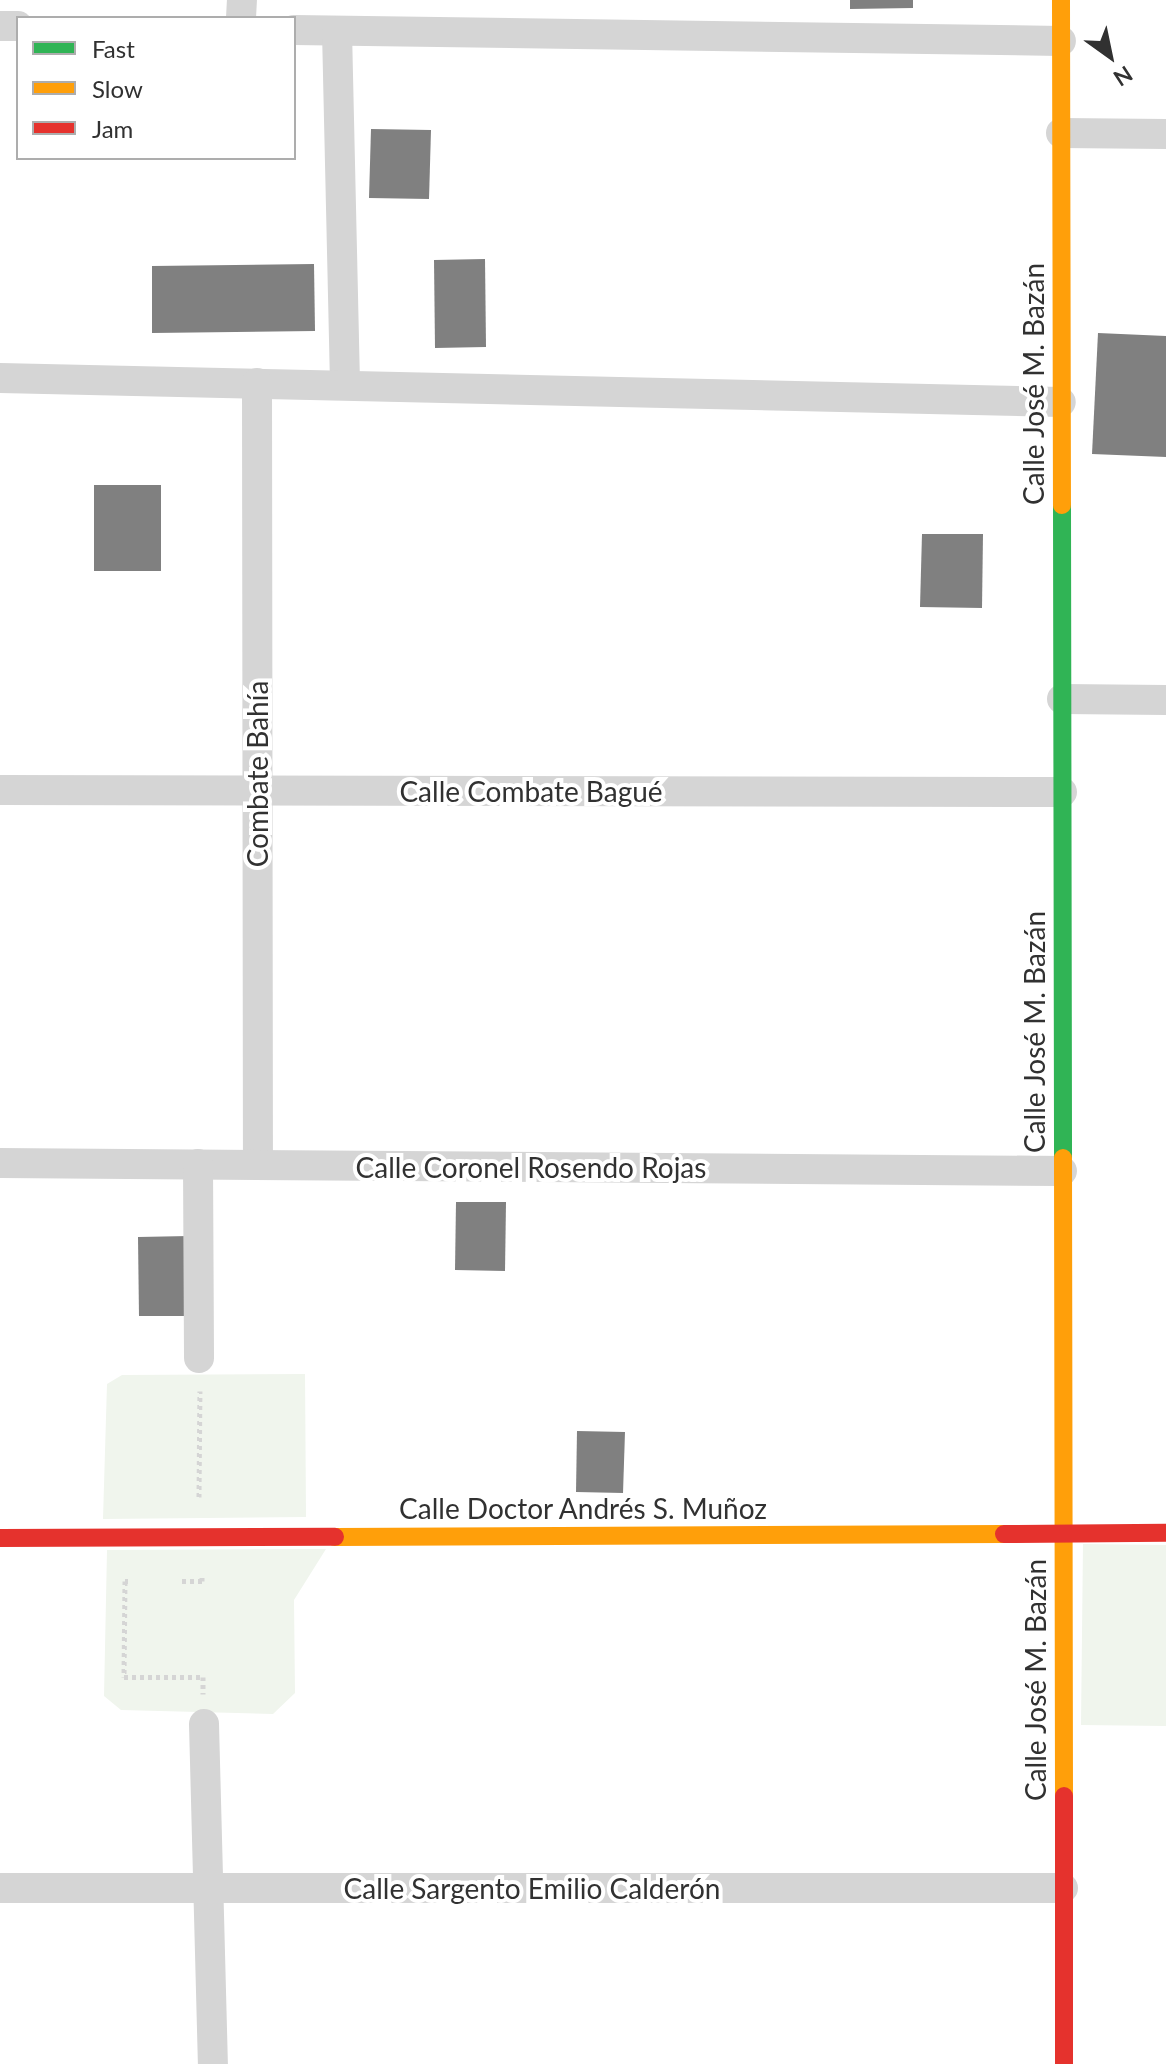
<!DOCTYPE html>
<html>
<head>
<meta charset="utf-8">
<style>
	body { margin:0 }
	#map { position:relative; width:1166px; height:2064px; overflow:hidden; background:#fff; font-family:Lato,sans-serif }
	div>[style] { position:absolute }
	.green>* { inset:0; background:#f0f5ed }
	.building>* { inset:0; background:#808080 }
	.path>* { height:5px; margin-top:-2.5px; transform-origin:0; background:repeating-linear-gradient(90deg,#d5d5d5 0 4px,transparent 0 8px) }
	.street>* { height:30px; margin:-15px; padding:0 15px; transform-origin:15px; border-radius:15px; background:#d5d5d5 }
	.fast>* { height:18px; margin:-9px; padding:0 9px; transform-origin:9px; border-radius:9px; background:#30b455 }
	.slow>* { height:18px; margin:-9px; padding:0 9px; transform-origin:9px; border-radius:9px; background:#ff9f0a }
	.jam>* { height:18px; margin:-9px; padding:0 9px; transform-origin:9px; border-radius:9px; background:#e5322d }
	span { translate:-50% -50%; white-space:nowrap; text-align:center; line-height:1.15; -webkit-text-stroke:8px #fff; paint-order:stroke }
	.street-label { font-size:28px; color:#313131 }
	.legend { position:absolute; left:16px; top:16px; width:280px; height:144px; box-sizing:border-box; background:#fff; border:2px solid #adadad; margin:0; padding:10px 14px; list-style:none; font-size:24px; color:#313131 }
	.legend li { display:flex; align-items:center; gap:16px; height:40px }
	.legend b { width:40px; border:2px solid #adadad }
	.north { position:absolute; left:1070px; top:16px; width:80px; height:80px; -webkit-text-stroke:6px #fff; paint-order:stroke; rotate:147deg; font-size:22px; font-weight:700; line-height:32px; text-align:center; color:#313131 }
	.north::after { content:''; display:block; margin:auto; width:28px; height:36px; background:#313131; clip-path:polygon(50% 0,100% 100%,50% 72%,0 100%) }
</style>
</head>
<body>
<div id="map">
	<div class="green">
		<div style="clip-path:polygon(305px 1374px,306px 1517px,103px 1519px,107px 1384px,122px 1375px)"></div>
		<div style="clip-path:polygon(1083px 1544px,1166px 1545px,1166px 1726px,1081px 1725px)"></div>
		<div style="clip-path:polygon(326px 1549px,294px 1600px,295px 1693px,273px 1714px,121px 1710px,104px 1696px,107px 1550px)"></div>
	</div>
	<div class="building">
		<div style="clip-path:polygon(850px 0,913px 0,913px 8px,850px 9px)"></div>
		<div style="clip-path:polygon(371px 129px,431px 130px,429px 199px,369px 198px)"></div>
		<div style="clip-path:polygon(485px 259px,486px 347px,435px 348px,434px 260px)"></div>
		<div style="clip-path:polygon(314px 264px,315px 331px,152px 333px,152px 266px)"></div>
		<div style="clip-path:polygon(1098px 333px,1166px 336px,1166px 457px,1092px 454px)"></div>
		<div style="clip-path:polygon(94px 485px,161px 485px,161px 571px,94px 571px)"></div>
		<div style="clip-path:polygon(922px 534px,983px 534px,982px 608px,920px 607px)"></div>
		<div style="clip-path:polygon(456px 1202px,506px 1202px,505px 1271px,455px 1270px)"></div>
		<div style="clip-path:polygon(189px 1236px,191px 1316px,139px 1316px,138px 1237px)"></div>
		<div style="clip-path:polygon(577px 1431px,625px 1432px,623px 1493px,576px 1492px)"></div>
	</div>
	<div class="path">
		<div style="left:199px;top:1497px;width:106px;rotate:-89.5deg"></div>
		<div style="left:128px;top:1581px;width:3px;rotate:180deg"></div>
		<div style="left:125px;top:1581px;width:96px;rotate:90.6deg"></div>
		<div style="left:124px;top:1677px;width:79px"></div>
		<div style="left:203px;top:1677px;width:17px;rotate:90deg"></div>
		<div style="left:182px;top:1581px;width:20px"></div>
		<div style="left:202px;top:1581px;width:6px;rotate:-90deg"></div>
	</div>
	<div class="street">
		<div style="left:241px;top:18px;width:18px;rotate:-87deg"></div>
		<div style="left:0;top:26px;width:18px"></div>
		<div style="left:294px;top:30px;width:767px;rotate:0.82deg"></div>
		<div style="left:337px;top:31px;width:354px;rotate:88.7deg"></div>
		<div style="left:1061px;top:133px;width:105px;rotate:0.5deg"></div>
		<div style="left:0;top:378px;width:1061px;rotate:1.3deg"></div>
		<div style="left:257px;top:383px;width:782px;rotate:89.93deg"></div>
		<div style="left:1062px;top:699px;width:104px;rotate:0.6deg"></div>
		<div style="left:0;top:790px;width:1062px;rotate:0.11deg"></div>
		<div style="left:0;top:1163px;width:1062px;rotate:0.43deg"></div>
		<div style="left:198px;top:1164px;width:194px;rotate:89.7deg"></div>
		<div style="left:204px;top:1724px;width:340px;rotate:88.5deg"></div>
		<div style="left:0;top:1888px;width:1063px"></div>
	</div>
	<div class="fast">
		<div style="left:1062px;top:505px;width:653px;rotate:89.91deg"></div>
	</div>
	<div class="slow">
		<div style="left:1061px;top:0;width:505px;rotate:89.89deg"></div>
		<div style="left:1063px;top:1158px;width:638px;rotate:89.91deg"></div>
		<div style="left:335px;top:1537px;width:669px;rotate:-0.26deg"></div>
	</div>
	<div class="jam">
		<div style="left:1004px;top:1534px;width:162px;rotate:-0.4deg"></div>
		<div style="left:0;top:1538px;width:335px;rotate:-0.2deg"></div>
		<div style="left:1064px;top:1796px;width:268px;rotate:90deg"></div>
	</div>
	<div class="street-label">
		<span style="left:1033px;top:384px;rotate:-90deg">Calle José M. Bazán</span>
		<span style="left:257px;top:774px;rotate:-90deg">Combate Bahía</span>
		<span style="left:531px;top:791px">Calle Combate Bagué</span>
		<span style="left:1034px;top:1032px;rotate:-90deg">Calle José M. Bazán</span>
		<span style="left:531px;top:1167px">Calle Coronel Rosendo Rojas</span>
		<span style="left:583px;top:1508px">Calle Doctor Andrés S. Muñoz</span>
		<span style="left:1035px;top:1680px;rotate:-90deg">Calle José M. Bazán</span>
		<span style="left:532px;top:1888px">Calle Sargento Emilio Calderón</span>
	</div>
	<ul class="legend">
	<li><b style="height:10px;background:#30b455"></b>Fast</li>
	<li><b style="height:10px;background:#ff9f0a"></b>Slow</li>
	<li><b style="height:10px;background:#e5322d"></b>Jam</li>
	</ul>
	<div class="north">N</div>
</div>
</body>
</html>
